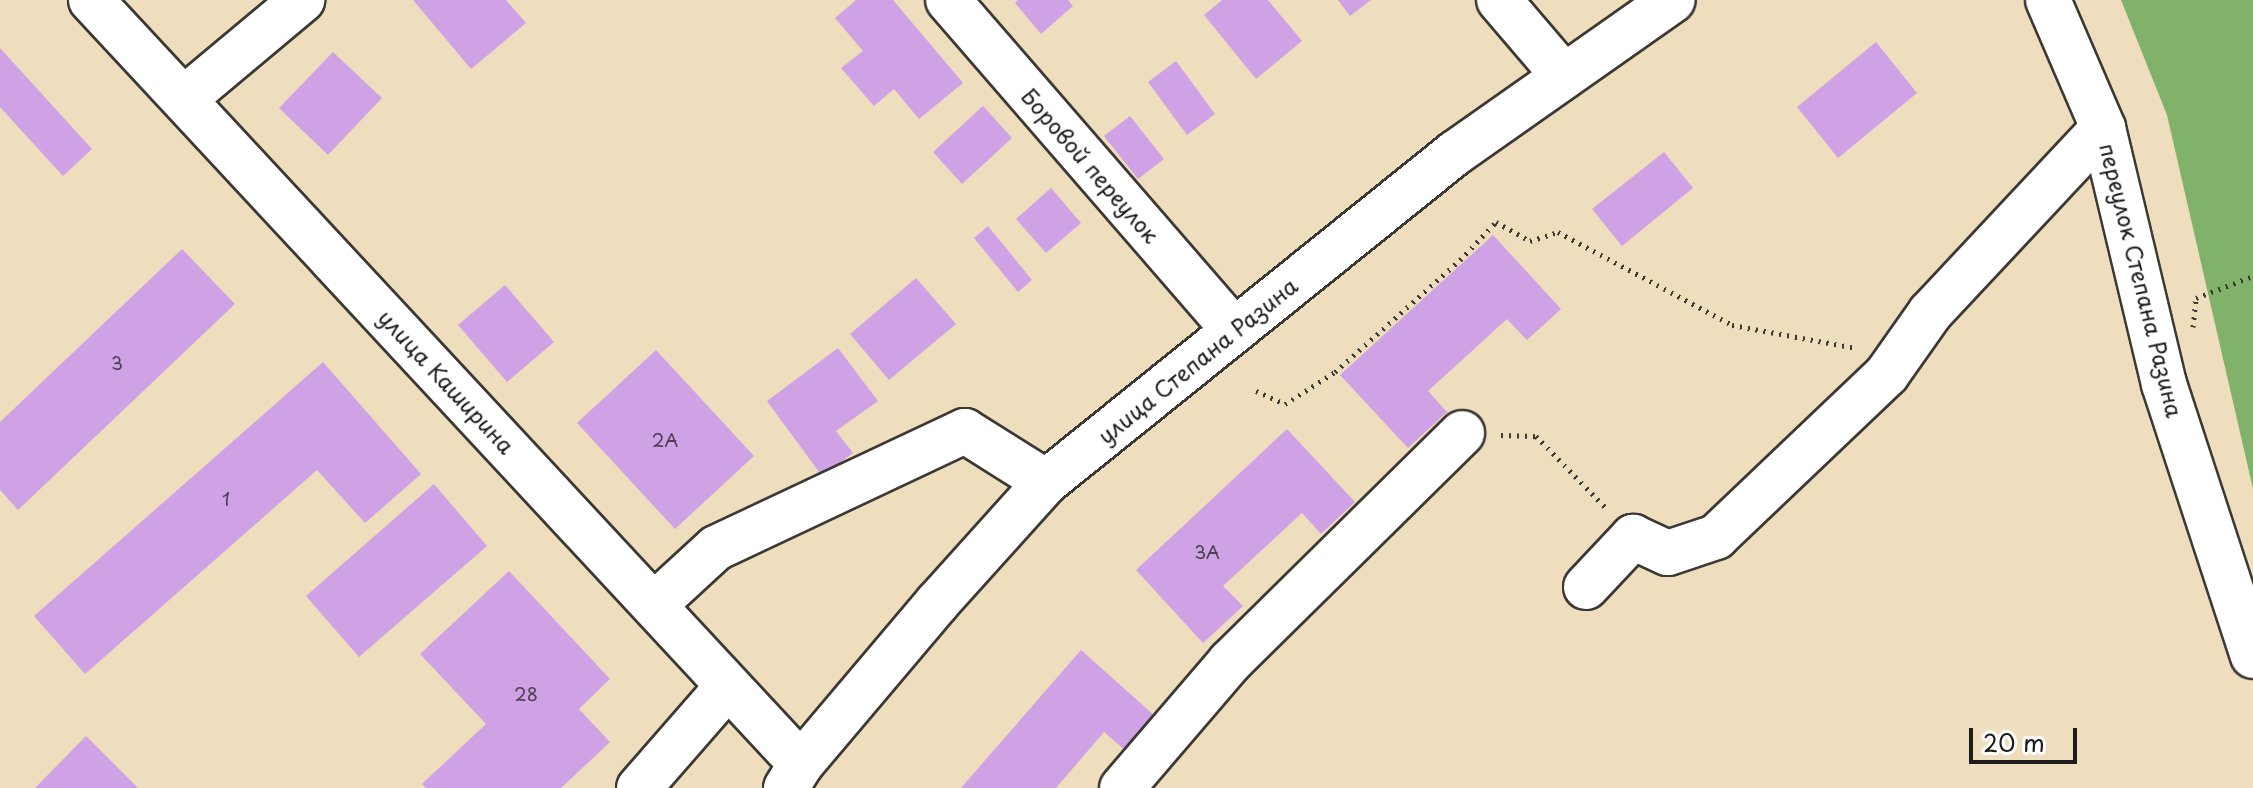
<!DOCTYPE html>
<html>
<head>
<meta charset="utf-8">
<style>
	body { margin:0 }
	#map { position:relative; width:2253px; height:788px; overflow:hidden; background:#efdebe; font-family:"Playpen Sans",sans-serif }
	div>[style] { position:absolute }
	.forest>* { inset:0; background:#81b26c }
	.building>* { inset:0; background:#cfa1e5 }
	.path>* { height:5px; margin-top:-2.5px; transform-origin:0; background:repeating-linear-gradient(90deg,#3c3934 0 2px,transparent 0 8px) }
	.roads { filter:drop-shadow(2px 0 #3c3934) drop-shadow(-2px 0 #3c3934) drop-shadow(0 2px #3c3934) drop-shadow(0 -2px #3c3934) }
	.minor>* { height:44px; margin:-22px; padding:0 22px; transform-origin:22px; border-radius:22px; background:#fff }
	.major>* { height:44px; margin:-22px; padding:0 22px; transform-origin:22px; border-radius:22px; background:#fff }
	span { translate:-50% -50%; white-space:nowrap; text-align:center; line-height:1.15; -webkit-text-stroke:6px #fff; paint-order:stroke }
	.number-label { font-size:18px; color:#493d4e }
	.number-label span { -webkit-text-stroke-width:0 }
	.street-label { font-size:22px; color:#1c1c1c }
	.scale { position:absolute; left:1969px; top:728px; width:108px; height:36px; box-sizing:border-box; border:4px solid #1c1c1c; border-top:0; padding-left:10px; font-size:24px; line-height:28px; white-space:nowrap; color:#1c1c1c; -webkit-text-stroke:6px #fff; paint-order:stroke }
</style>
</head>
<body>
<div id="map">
	<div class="forest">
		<div style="clip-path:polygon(2121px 0,2253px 0,2253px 489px,2167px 115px)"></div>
	</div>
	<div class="building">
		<div style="clip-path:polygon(413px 0,506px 0,526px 23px,471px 69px)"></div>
		<div style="clip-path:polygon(856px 0,893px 0,963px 83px,919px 119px,894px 89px,874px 106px,841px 68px,863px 51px,835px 18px)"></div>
		<div style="clip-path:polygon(1018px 0,1068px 0,1073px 6px,1041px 34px,1015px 3px)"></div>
		<div style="clip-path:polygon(1222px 0,1268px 0,1302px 41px,1256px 79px,1204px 15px)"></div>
		<div style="clip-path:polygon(1338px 0,1371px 0,1350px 16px)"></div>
		<div style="clip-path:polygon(1876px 42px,1917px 93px,1838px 158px,1797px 107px)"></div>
		<div style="clip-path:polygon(0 48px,92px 149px,63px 176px,0 107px)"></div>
		<div style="clip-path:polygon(333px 52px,382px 98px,328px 155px,279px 108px)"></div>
		<div style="clip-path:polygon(1176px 61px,1215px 114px,1187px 135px,1148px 82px)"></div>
		<div style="clip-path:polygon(983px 106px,1012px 138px,962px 184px,933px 152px)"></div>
		<div style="clip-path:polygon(1130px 116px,1164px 159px,1138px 179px,1104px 136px)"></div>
		<div style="clip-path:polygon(1664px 152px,1693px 188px,1622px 246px,1592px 209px)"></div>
		<div style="clip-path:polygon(1051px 188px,1081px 223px,1046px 253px,1016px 219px)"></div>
		<div style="clip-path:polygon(988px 226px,1032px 280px,1018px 292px,974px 238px)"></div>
		<div style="clip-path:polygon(1493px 235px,1561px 309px,1527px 340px,1507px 319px,1428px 391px,1447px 412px,1408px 448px,1340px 375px)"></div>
		<div style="clip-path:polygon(182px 249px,235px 304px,18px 510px,0 490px,0 422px)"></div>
		<div style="clip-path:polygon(916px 278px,956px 324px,889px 380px,850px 334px)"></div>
		<div style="clip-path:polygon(505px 285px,554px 342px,507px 382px,458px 325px)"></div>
		<div style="clip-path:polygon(838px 348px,878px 401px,836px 431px,853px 453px,822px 476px,767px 401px)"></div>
		<div style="clip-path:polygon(656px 350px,754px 456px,675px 529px,577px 423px)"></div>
		<div style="clip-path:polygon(323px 362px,421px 474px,365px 523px,317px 470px,85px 674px,34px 616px)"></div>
		<div style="clip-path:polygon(1287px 429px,1355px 502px,1321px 534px,1302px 513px,1223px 586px,1243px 606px,1203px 643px,1136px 570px)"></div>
		<div style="clip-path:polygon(434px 484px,487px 546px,359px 657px,306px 596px)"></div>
		<div style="clip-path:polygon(509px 571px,610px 679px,579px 709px,610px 742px,561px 788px,426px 788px,422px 784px,486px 724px,420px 654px)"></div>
		<div style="clip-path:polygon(1081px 650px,1156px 717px,1126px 751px,1104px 732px,1056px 788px,961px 788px)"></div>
		<div style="clip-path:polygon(86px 736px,138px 788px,35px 788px)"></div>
	</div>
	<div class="path">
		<div style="left:2193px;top:327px;width:29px;rotate:-84deg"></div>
		<div style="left:2196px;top:298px;width:61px;rotate:-21.1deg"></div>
		<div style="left:1256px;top:391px;width:32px;rotate:24deg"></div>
		<div style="left:1285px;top:404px;width:59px;rotate:-32.6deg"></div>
		<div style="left:1335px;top:372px;width:168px;rotate:-41.9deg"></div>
		<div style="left:1460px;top:260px;width:52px;rotate:-46.5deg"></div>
		<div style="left:1496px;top:222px;width:39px;rotate:29deg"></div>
		<div style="left:1530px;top:241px;width:29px;rotate:-18deg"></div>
		<div style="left:1558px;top:232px;width:197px;rotate:28.1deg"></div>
		<div style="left:1732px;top:325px;width:126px;rotate:10.5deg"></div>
		<div style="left:1501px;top:435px;width:35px;rotate:2deg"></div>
		<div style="left:1536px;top:436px;width:103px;rotate:45.8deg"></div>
	</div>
	<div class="roads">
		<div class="minor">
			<div style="left:91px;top:0;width:1043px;rotate:47.1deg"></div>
			<div style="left:948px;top:0;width:437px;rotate:49.1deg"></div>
			<div style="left:1499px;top:0;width:100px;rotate:49.5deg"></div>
			<div style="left:2048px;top:0;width:139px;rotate:66.7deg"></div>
			<div style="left:2103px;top:128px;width:263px;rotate:76.6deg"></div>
			<div style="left:2164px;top:384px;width:286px;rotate:71.9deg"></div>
			<div style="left:185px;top:98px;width:153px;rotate:-39.9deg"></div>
			<div style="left:1586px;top:587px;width:69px;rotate:-46.8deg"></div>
			<div style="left:1633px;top:537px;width:38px;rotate:25deg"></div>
			<div style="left:1668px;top:553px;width:51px;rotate:-18.4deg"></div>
			<div style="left:1716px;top:537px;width:236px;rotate:-43.6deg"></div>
			<div style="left:1887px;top:374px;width:75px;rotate:-54.8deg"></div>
			<div style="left:1930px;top:313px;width:253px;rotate:-46.9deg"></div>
			<div style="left:654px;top:605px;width:84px;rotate:-42.6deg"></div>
			<div style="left:716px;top:548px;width:275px;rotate:-25.2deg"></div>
			<div style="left:965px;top:431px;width:96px;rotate:32.2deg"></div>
			<div style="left:639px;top:788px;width:135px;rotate:-48.9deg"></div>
			<div style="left:1122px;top:788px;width:166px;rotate:-49.4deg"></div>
			<div style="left:1230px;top:662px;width:326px;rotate:-44.6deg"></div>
		</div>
		<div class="major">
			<div style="left:786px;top:788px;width:28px;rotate:-58deg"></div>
			<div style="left:801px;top:764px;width:211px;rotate:-49.8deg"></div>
			<div style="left:937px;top:603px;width:163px;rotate:-48deg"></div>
			<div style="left:1046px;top:482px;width:525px;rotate:-38.81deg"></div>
			<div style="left:1455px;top:153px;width:266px;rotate:-35.1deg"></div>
		</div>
	</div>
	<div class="number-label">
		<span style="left:117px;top:363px">3</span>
		<span style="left:665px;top:440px">2А</span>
		<span style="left:226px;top:499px">1</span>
		<span style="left:1207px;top:552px">3А</span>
		<span style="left:526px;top:694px">28</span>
	</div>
	<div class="street-label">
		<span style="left:1091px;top:165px;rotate:49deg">Боровой переулок</span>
		<span style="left:2142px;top:280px;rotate:76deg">переулок Степана Разина</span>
		<span style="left:1197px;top:360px;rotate:-39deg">улица Степана Разина</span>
		<span style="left:447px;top:381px;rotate:47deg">улица Каширина</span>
	</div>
	<div class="scale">20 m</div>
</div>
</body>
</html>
